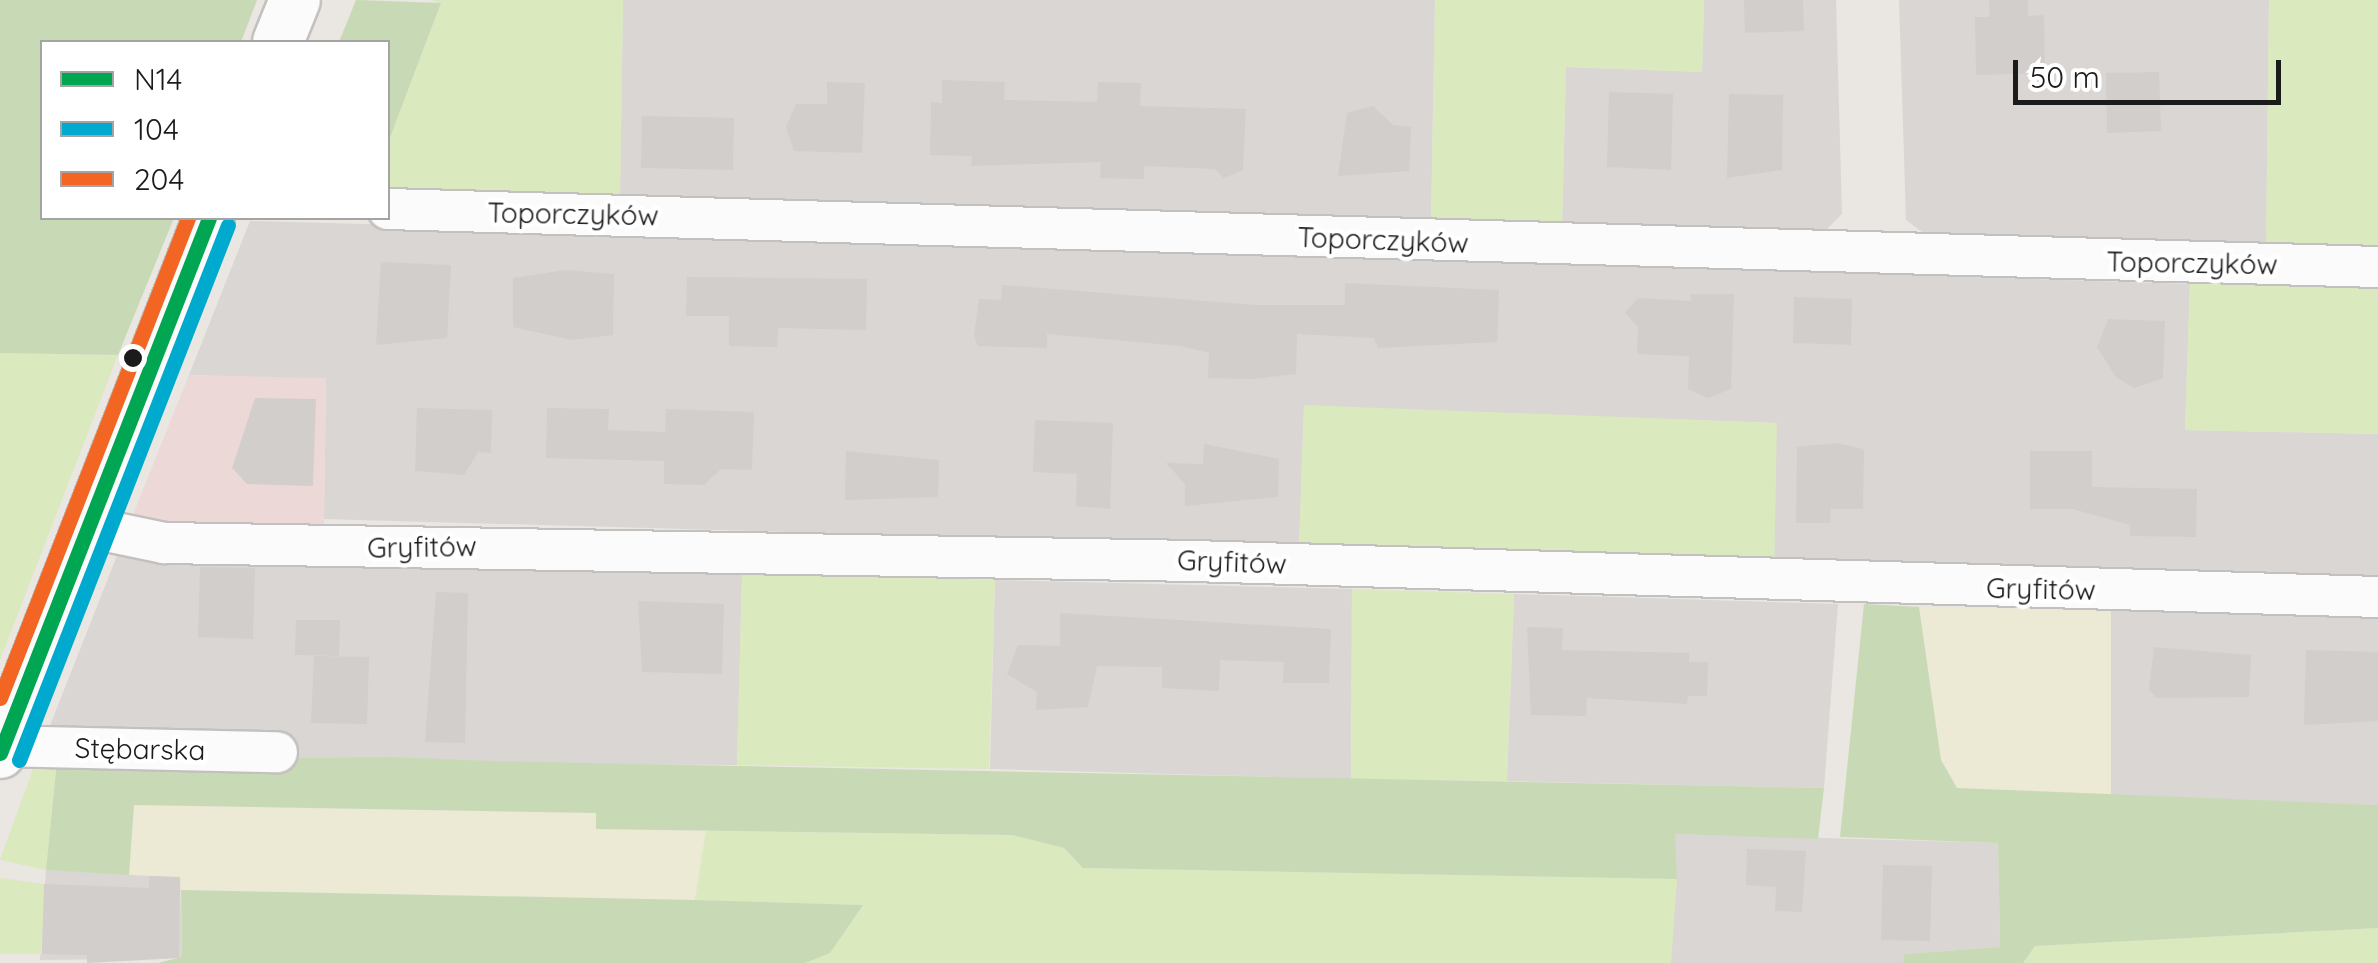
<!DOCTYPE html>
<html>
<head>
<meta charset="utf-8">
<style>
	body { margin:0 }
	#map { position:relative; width:2378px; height:963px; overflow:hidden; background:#eae6e2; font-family:Quicksand,sans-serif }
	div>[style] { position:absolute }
	.residential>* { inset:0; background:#d9d6d4 }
	.commercial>* { inset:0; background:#edd8d8 }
	.farmland>* { inset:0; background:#ece9d4 }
	.grass>* { inset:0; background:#dbe9be }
	.forest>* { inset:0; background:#c7dab5 }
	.building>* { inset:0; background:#d2cecb }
	.roads { filter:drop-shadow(2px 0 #c2c1bf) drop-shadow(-2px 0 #c2c1bf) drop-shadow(0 2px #c2c1bf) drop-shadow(0 -2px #c2c1bf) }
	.minor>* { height:40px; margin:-20px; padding:0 20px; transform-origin:20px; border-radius:20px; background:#fcfbfb }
	.tertiary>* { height:50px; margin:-25px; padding:0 25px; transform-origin:25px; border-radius:25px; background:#fcfbfb }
	.bus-1>* { height:15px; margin:-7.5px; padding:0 7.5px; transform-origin:7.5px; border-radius:7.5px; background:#00a651 }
	.bus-2>* { height:15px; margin:-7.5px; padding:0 7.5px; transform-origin:7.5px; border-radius:7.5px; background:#00a9ce }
	.bus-3>* { height:15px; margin:-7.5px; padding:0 7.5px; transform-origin:7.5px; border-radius:7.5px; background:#f26522 }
	.dots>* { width:28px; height:28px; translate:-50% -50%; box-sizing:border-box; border:5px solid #fff; border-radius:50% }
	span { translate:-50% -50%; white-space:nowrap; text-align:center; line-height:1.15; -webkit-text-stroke:9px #fff; paint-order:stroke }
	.street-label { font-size:28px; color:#1b1b1b }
	.legend { position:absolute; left:40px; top:40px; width:350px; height:180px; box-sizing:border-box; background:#fff; border:2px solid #a4a4a4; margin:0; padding:12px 18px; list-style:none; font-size:30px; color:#1b1b1b }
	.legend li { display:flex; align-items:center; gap:20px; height:50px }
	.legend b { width:50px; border:2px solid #a4a4a4 }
	.scale { position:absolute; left:2013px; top:60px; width:268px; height:45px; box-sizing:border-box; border:5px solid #1b1b1b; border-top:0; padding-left:12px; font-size:30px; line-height:35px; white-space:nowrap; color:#1b1b1b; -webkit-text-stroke:8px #fff; paint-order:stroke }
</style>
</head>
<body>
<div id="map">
	<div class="residential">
		<div style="clip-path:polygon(623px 0,1435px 0,1431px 224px,620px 199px)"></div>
		<div style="clip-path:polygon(1704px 0,1836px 0,1842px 214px,1820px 236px,1562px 228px,1566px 67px,1702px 72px)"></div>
		<div style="clip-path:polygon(1899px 0,2269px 0,2266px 246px,1930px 238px,1906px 220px)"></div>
		<div style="clip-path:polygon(250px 221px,1972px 268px,1973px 277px,2190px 284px,2185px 430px,2378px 434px,2378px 578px,1774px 571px,1776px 423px,1304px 406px,1299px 546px,324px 519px,326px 379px,189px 375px)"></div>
		<div style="clip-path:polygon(118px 553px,742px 574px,737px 765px,36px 761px)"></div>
		<div style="clip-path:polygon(995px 580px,1352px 589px,1351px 779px,990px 769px)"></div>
		<div style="clip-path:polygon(1514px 594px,1838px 604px,1824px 788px,1507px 781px)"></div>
		<div style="clip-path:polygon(2111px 610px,2378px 615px,2378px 805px,2111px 796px)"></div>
		<div style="clip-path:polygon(1675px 834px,1998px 843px,2000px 947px,1904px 954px,1903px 963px,1671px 963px)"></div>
		<div style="clip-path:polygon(46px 870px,180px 877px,182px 958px,40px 960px)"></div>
	</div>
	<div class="commercial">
		<div style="clip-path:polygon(189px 375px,326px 378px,324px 537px,160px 532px,132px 517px)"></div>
	</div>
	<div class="farmland">
		<div style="clip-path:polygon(1919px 607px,2111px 610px,2111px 796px,1957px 788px,1941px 760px)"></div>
		<div style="clip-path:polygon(134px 805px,597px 813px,596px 829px,706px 831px,695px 900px,181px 890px,180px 877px,129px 875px)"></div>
	</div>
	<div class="grass">
		<div style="clip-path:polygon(432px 0,623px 0,620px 199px,388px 195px,388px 143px,441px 4px)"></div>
		<div style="clip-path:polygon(1435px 0,1704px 0,1702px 72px,1566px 67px,1562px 228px,1431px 224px)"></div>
		<div style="clip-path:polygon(2269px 0,2378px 0,2378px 248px,2266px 246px)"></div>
		<div style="clip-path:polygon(2190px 275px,2378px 278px,2378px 434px,2185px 430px)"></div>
		<div style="clip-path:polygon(0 353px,118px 355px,0 660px)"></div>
		<div style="clip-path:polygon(1304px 405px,1777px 423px,1774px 571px,1299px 546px)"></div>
		<div style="clip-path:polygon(742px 574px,995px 580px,989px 769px,737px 765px)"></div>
		<div style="clip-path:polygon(1352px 589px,1514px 594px,1507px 781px,1351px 779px)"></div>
		<div style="clip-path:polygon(36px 761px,57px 761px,46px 870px,0 860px)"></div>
		<div style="clip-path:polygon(706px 831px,1012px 835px,1064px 848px,1084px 868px,1677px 879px,1671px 963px,805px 963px,830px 953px,863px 905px,695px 900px)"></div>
		<div style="clip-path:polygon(0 878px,44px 884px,42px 954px,0 954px)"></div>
		<div style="clip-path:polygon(2378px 928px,2378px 963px,2023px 963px,2035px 946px)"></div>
	</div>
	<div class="forest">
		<div style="clip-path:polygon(0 0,257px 0,241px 42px,42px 42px,42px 218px,174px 218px,118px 355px,0 353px)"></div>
		<div style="clip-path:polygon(356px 0,441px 3px,388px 143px,388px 42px,339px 42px)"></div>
		<div style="clip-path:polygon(1864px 604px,1919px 607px,1941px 760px,1957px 788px,2378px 805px,2378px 928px,2035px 946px,2023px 963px,1903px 963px,1904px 954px,2000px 947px,1998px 843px,1840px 837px)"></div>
		<div style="clip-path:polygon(391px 757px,490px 761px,1824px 788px,1818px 839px,1675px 834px,1677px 879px,1083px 868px,1064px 848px,1012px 835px,596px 829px,596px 813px,134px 805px,129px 875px,46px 870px,57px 761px)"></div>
		<div style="clip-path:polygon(181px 890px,695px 900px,863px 905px,830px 953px,805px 963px,158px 963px,182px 957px)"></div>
	</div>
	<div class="building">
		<div style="clip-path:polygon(1744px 0,1803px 0,1804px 31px,1745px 33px)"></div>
		<div style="clip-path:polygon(1989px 0,2028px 0,2028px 16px,2044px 15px,2045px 73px,1976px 75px,1975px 17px,1990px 17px)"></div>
		<div style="clip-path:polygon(2159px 72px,2161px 131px,2107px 133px,2106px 73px)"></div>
		<div style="clip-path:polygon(942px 80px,1005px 82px,1004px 100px,1097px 102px,1098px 82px,1141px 83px,1140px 106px,1246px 109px,1243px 170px,1224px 178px,1215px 169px,1144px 166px,1144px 179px,1100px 178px,1101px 162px,971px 166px,972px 156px,930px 155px,931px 102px,942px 103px)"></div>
		<div style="clip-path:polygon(827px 82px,865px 83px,862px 153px,794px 151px,786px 127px,796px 104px,827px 104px)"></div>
		<div style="clip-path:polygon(1609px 92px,1673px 94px,1671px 170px,1607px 167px)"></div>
		<div style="clip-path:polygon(1729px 94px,1783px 95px,1782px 170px,1727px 178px)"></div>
		<div style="clip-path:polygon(1373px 106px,1393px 125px,1411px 127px,1409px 171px,1338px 176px,1347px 113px)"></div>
		<div style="clip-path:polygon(642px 116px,734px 118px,733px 170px,641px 168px)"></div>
		<div style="clip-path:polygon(381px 262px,451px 265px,447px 338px,376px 345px)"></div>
		<div style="clip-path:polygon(566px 270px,614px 274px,613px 335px,572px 340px,513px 327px,513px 278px)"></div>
		<div style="clip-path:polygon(687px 277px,867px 279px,866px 330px,778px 328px,777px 347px,729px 346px,729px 316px,686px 316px)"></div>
		<div style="clip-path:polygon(1345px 283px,1499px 290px,1497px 342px,1378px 348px,1374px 338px,1297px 334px,1296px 374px,1253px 379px,1208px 378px,1209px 353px,1181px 346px,1047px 334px,1047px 348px,978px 346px,974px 336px,979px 299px,1001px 300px,1002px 285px,1255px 305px,1345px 305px)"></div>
		<div style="clip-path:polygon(1691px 294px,1734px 294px,1731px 389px,1708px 398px,1688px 389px,1689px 356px,1637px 354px,1638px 327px,1625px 313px,1638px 298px,1691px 301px)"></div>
		<div style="clip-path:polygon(1794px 297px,1852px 299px,1851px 345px,1793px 343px)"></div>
		<div style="clip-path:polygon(2108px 319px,2165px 321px,2163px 378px,2134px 388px,2115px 376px,2097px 347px)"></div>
		<div style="clip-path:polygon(255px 398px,316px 399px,313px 486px,247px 484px,232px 468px)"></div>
		<div style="clip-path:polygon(417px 408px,492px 410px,491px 453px,478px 452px,464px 475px,415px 471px)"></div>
		<div style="clip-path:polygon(547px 408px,609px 409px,608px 430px,665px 432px,666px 409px,754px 412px,752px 470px,721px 469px,704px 485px,664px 484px,664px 461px,546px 458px)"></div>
		<div style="clip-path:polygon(1035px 420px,1113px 423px,1110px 509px,1076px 506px,1077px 474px,1033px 472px)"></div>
		<div style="clip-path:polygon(1836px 443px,1864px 449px,1863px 509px,1831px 509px,1830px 523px,1796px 523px,1797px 447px)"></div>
		<div style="clip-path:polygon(1204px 444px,1279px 459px,1278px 497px,1185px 506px,1185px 484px,1166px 463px,1203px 464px)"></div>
		<div style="clip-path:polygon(846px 451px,939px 460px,938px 497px,845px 500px)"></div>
		<div style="clip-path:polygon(2030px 451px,2092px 451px,2092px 487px,2197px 489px,2196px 537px,2130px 536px,2130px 525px,2073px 509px,2030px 509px)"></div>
		<div style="clip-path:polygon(200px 567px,255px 568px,253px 639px,198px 637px)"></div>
		<div style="clip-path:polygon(436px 592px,468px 593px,465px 743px,425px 742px)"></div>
		<div style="clip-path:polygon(638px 601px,724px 604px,722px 674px,642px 672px)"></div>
		<div style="clip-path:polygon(1060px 613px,1331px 629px,1329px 683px,1283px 683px,1284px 662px,1220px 660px,1219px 691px,1162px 688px,1162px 667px,1097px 666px,1088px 707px,1036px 710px,1037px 692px,1007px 674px,1018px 645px,1060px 646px)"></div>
		<div style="clip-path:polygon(296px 620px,340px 620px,339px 656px,295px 655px)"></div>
		<div style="clip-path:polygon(1527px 627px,1563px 628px,1562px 650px,1689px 653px,1689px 662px,1708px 662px,1707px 696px,1688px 696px,1687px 704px,1587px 698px,1586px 716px,1531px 715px)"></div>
		<div style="clip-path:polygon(2154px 647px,2251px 655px,2249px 697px,2156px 698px,2149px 689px)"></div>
		<div style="clip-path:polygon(2306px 650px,2378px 652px,2378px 721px,2304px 725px)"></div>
		<div style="clip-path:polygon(314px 656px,369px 657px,367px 724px,311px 723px)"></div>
		<div style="clip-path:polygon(1747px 849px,1806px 851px,1802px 912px,1775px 911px,1776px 887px,1746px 885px)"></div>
		<div style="clip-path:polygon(1883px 865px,1932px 866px,1930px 941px,1881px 940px)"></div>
		<div style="clip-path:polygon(149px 876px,180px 877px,179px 958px,87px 963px,87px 955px,42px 954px,44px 884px,149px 888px)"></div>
	</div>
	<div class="roads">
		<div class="minor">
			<div style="left:388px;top:209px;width:1991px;rotate:1.67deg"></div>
			<div style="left:87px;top:527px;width:79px;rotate:11.7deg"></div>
			<div style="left:164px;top:543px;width:1029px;rotate:1deg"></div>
			<div style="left:1193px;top:561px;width:1186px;rotate:1.74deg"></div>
			<div style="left:3px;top:746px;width:274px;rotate:1.3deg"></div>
		</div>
		<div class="tertiary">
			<div style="left:278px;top:42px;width:45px;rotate:-68deg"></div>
			<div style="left:0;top:753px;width:574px;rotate:-68.66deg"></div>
		</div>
	</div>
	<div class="bus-1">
		<div style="left:0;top:753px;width:574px;rotate:-68.66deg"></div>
	</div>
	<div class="bus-2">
		<div style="left:19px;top:760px;width:574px;rotate:-68.66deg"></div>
	</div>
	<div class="bus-3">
		<div style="left:0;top:698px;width:516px;rotate:-68.61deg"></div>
	</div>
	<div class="dots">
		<div style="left:133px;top:358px;background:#1b1b1b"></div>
	</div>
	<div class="street-label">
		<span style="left:573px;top:214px;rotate:1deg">Toporczyków</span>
		<span style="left:1383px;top:240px;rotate:2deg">Toporczyków</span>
		<span style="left:2192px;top:263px;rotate:1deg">Toporczyków</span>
		<span style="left:422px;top:547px;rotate:-1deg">Gryfitów</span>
		<span style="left:1232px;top:562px;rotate:2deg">Gryfitów</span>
		<span style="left:2041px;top:589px;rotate:1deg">Gryfitów</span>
		<span style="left:140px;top:749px;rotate:1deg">Stębarska</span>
	</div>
	<ul class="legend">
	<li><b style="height:12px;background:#00a651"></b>N14</li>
	<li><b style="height:12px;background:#00a9ce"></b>104</li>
	<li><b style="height:12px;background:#f26522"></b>204</li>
	</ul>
	<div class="scale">50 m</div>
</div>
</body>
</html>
